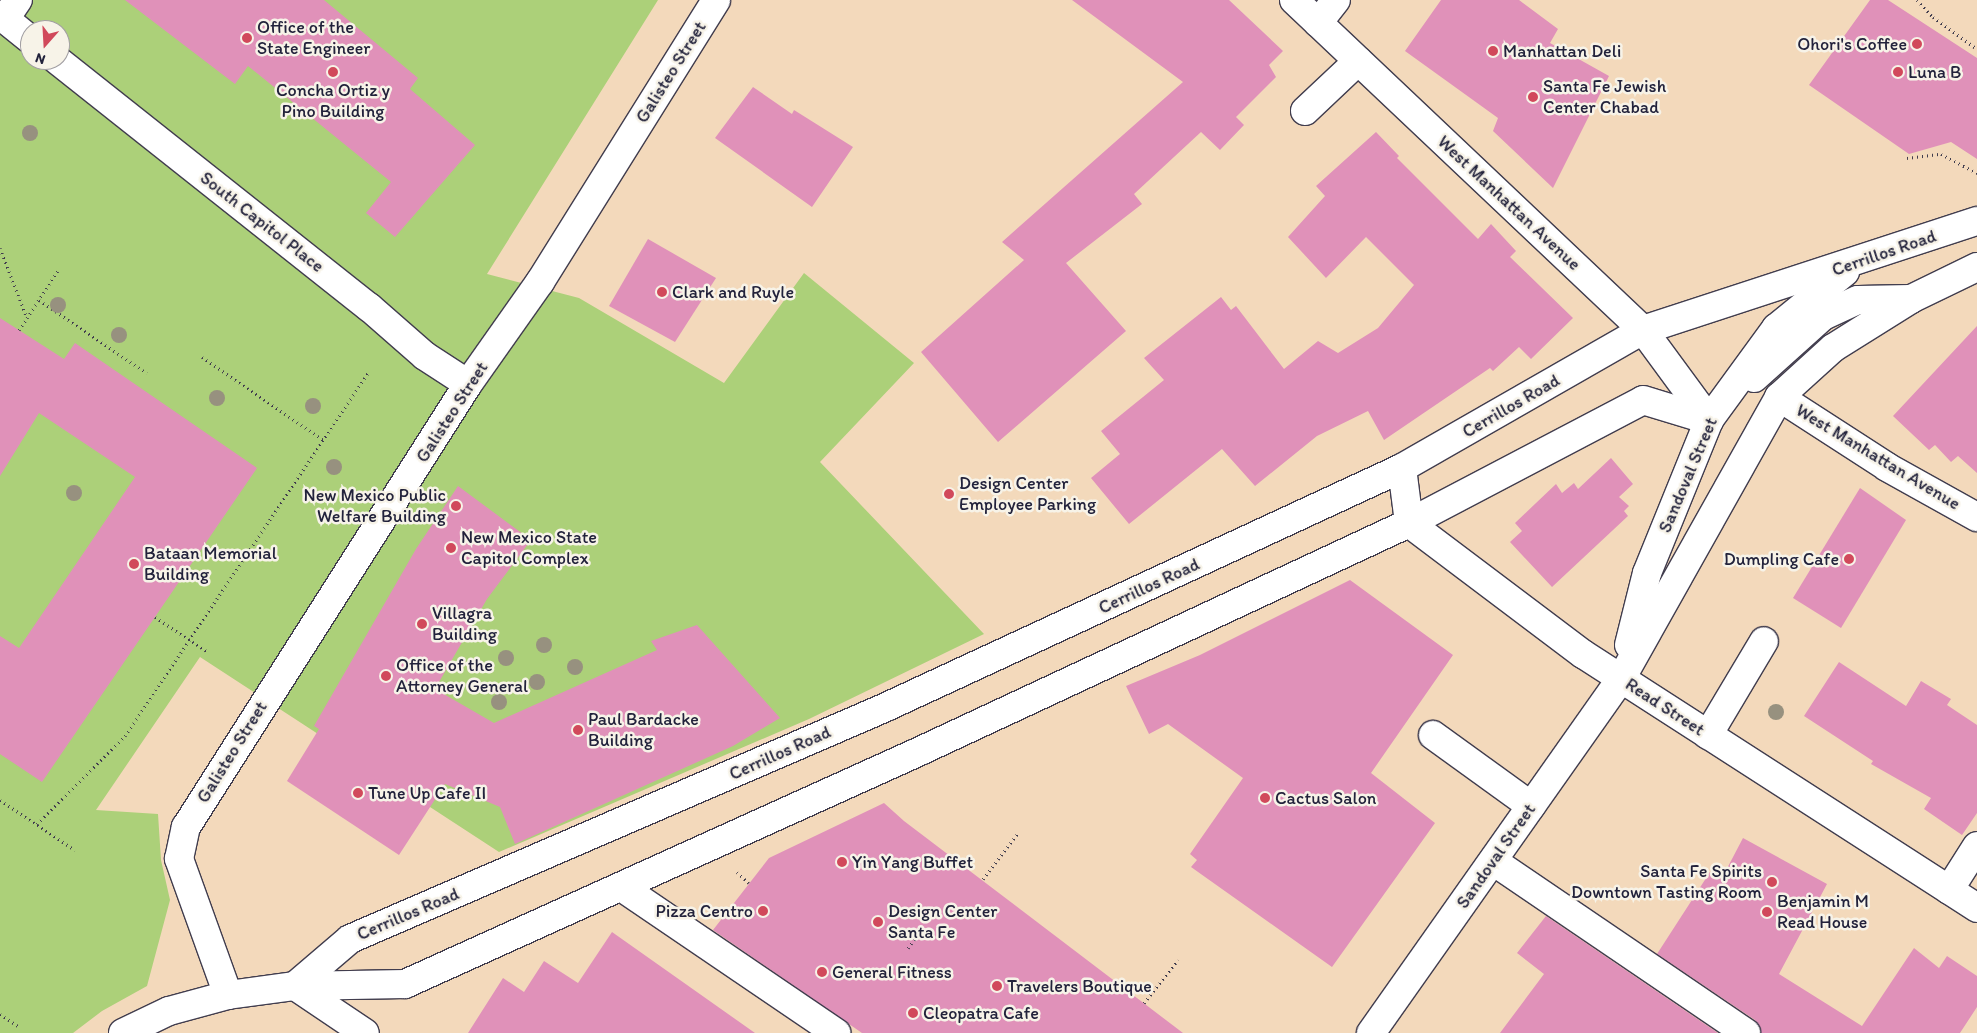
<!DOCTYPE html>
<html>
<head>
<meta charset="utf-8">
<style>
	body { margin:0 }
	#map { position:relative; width:1977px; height:1033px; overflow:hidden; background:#f3d9bb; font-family:Itim,sans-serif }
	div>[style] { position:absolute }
	.green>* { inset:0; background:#acd079 }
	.building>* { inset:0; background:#e091b9 }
	.path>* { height:3px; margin-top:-1.5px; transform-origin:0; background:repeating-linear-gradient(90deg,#413d4e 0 1px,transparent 0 5px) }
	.roads { filter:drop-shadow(1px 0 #413d4e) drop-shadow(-1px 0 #413d4e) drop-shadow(0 1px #413d4e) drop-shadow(0 -1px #413d4e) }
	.minor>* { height:28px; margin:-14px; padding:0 14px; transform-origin:14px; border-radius:14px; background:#fff }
	.trees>* { width:16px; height:16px; margin:-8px; border-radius:50%; background:#97917f }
	.dots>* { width:14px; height:14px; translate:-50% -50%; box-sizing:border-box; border:2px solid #f7f3e8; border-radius:50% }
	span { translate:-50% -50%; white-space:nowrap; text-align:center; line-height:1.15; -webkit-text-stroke:5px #f7f3e8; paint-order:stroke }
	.poi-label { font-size:18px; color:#22223b }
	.left { translate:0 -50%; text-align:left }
	.right { translate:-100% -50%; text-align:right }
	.street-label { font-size:18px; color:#22223b }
	.north { position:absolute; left:20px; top:20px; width:50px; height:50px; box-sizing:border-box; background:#f7f3e8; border:1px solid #a29fa3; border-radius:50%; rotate:199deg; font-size:14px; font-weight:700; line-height:20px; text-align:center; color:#22223b }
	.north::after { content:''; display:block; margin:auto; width:18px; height:22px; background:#d1495b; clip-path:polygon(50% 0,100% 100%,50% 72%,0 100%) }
</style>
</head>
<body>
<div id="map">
	<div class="green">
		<div style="clip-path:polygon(evenodd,0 0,658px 0,487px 274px,579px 298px,724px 383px,804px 273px,914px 363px,820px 462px,984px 634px,809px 719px,499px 852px,200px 657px,96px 810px,158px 814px,161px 860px,170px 900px,147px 986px,102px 1011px,73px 1033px,0 1033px,0 0,30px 30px,60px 30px,60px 60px,30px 60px,30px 30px)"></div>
	</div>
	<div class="building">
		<div style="clip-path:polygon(125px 0,324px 0,418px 78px,410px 89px,475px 145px,395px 237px,366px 213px,391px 182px,248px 66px,235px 84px)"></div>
		<div style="clip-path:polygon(1072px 0,1229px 0,1283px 51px,1269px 65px,1276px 77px,1236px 117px,1244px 125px,1220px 150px,1201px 132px,1134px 194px,1142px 204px,1066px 263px,1126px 331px,998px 442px,921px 352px,1024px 260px,1002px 242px,1183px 82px)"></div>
		<div style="clip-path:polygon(1441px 0,1519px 0,1558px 29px,1550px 43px,1609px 76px,1553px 188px,1493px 131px,1498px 118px,1405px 51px)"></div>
		<div style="clip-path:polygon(1870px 0,1888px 0,1977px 58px,1977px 159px,1951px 142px,1909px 154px,1809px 85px)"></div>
		<div style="clip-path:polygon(753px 87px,792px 114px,794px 110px,853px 147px,812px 207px,715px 138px)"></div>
		<div style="clip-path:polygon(1376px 132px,1399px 156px,1397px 158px,1478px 239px,1491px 224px,1516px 251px,1510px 257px,1573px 318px,1531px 359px,1519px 347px,1493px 371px,1490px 368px,1384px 440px,1368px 411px,1317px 436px,1255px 486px,1222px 449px,1129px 524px,1091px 478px,1120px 454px,1101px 431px,1164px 380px,1144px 358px,1221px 297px,1231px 310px,1236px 306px,1284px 369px,1318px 341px,1338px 353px,1378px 328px,1414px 285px,1366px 237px,1326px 278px,1288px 237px,1325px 196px,1316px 186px)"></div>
		<div style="clip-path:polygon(648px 239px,716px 278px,675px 342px,609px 306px)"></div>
		<div style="clip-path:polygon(0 318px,64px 359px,75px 343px,257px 468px,42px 782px,0 754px,0 636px,19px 648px,135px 477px,39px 413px,0 476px)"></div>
		<div style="clip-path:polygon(1977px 326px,1977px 473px,1958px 456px,1951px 462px,1935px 445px,1929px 450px,1893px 416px)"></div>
		<div style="clip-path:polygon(1611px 458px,1633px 484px,1619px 497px,1629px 506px,1624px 511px,1628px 516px,1552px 587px,1510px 542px,1522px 531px,1515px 523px,1556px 484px,1562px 493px,1574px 483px,1578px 489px)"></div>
		<div style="clip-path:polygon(458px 486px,531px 540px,487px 599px,435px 689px,494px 723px,657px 650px,651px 641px,697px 625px,780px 718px,733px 746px,515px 844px,500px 807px,445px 784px,399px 855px,287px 781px,319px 729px,314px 726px,416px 549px)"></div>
		<div style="clip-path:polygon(1860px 488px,1906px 520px,1841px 628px,1793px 598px)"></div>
		<div style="clip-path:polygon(1350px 580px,1453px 655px,1371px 773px,1435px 823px,1332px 967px,1191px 867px,1197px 860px,1190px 854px,1243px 778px,1168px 724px,1149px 734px,1126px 686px,1200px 655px)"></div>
		<div style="clip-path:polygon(1839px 662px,1906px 706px,1921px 681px,1951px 699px,1947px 705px,1977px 725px,1977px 813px,1962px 835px,1924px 809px,1931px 798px,1871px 764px,1873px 761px,1804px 716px)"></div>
		<div style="clip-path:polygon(884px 803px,904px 821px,1183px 1033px,862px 1033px,713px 930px,769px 858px)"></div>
		<div style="clip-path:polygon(1743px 838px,1827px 884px,1779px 974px,1862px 1026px,1914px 948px,1939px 968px,1947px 956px,1977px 976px,1977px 1007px,1960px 1033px,1761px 1033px,1755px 1020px,1657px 954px,1710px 872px,1722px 878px)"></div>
		<div style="clip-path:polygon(1546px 916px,1718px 1033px,1500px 1033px,1544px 974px,1517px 953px)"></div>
		<div style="clip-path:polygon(612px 932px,755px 1033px,468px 1033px,503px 978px,524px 992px,544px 961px,578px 983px)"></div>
	</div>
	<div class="path">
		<div style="left:1917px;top:0;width:23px;rotate:47deg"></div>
		<div style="left:1933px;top:17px;width:54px;rotate:36deg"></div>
		<div style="left:1907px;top:158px;width:34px;rotate:-7deg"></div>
		<div style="left:1941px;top:154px;width:41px;rotate:27.8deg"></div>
		<div style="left:0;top:248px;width:75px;rotate:68.9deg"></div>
		<div style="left:27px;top:318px;width:59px;rotate:-56.9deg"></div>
		<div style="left:39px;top:300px;width:130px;rotate:34.1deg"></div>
		<div style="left:19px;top:330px;width:14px;rotate:-56deg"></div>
		<div style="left:202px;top:357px;width:147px;rotate:34.4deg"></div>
		<div style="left:155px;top:617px;width:64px;rotate:33.4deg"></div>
		<div style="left:0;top:800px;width:90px;rotate:33.7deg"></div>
		<div style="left:37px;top:824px;width:124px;rotate:-45deg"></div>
		<div style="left:125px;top:736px;width:439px;rotate:-56.2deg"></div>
		<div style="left:737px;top:872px;width:16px;rotate:43deg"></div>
		<div style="left:983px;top:879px;width:58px;rotate:-52.7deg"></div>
		<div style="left:908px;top:948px;width:22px;rotate:-54deg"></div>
		<div style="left:1144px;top:1003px;width:55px;rotate:-51.7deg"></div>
		<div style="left:0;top:1014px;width:23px;rotate:34deg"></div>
	</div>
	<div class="roads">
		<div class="minor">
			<div style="left:1294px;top:0;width:480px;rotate:43.4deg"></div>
			<div style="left:1643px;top:330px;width:112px;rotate:53.7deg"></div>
			<div style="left:0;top:15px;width:38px;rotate:39deg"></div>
			<div style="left:5px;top:19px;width:23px;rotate:-56deg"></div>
			<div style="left:1318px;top:23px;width:29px;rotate:-52deg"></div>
			<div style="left:57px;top:60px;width:398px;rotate:38.4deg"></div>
			<div style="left:369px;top:307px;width:74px;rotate:41.2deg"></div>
			<div style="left:425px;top:356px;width:51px;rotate:33.1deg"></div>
			<div style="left:1305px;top:111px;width:73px;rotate:-43.3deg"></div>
			<div style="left:1754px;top:378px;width:93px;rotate:-41.9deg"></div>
			<div style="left:1823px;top:316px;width:38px;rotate:-25deg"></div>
			<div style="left:1858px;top:300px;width:53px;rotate:-1.1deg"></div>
			<div style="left:1779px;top:397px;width:129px;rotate:32.9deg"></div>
			<div style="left:1887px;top:467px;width:103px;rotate:29.1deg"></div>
			<div style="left:1402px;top:468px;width:55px;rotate:82.7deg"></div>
			<div style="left:1409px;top:523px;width:218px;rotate:37deg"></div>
			<div style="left:1583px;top:654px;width:469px;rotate:32.8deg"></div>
			<div style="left:1629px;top:645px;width:74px;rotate:-76deg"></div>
			<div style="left:1647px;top:573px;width:165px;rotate:-67.9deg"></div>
			<div style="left:1709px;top:420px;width:114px;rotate:-53.9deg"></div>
			<div style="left:1776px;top:328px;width:89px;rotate:-39.1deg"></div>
			<div style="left:1433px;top:735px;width:121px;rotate:35.9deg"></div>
			<div style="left:1708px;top:735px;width:109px;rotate:-59.2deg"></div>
			<div style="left:1493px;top:861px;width:306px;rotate:34.2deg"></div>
			<div style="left:623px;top:888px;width:258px;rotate:34.2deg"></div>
			<div style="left:1949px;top:890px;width:52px;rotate:-57.5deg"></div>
			<div style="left:295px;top:986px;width:72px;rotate:-40.5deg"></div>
			<div style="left:350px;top:939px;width:582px;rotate:-23.39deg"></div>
			<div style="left:884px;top:708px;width:571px;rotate:-24.86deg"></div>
			<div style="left:1402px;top:468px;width:278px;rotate:-29.8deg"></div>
			<div style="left:1643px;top:330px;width:351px;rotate:-18.1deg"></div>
			<div style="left:295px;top:986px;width:84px;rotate:33.9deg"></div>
			<div style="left:228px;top:995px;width:145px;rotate:-109.8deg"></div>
			<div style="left:179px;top:859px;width:33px;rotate:-78deg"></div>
			<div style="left:186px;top:827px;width:525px;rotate:-57.52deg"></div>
			<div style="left:468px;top:384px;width:125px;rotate:-54.8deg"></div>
			<div style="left:540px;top:282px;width:332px;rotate:-58deg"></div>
			<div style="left:123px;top:1033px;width:51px;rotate:-25.6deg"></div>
			<div style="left:169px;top:1011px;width:61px;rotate:-15.2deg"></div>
			<div style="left:228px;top:995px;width:68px;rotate:-7.7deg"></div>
			<div style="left:295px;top:986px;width:110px;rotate:-1deg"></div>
			<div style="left:405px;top:984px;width:563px;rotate:-24.33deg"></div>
			<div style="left:918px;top:752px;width:542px;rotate:-25deg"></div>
			<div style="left:1409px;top:523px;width:264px;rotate:-27.7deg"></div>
			<div style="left:1643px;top:400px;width:69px;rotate:16.9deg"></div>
			<div style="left:1371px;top:1033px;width:433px;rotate:-54.8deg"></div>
			<div style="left:1621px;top:679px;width:323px;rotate:-60.7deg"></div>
			<div style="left:1779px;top:397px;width:73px;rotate:-42.2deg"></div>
			<div style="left:1833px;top:348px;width:92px;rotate:-32.1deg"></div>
			<div style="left:1911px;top:299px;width:73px;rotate:-25.9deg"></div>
		</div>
	</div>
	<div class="trees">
		<div style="left:30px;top:133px"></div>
		<div style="left:58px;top:305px"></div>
		<div style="left:119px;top:335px"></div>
		<div style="left:217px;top:398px"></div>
		<div style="left:313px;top:406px"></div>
		<div style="left:334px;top:467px"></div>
		<div style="left:74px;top:493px"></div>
		<div style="left:544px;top:645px"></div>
		<div style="left:506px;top:658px"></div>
		<div style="left:575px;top:667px"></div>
		<div style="left:537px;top:682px"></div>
		<div style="left:499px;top:702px"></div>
		<div style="left:1776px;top:712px"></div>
	</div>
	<div class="dots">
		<div style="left:247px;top:38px;background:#d1495b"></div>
		<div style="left:1917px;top:44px;background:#d1495b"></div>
		<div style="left:1493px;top:51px;background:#d1495b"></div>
		<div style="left:333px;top:72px;background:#d1495b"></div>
		<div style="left:1898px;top:72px;background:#d1495b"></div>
		<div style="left:1533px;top:97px;background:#d1495b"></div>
		<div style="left:662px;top:292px;background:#d1495b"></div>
		<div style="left:949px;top:494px;background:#d1495b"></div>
		<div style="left:456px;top:506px;background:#d1495b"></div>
		<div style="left:451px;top:548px;background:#d1495b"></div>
		<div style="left:1849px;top:559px;background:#d1495b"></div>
		<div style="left:134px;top:564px;background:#d1495b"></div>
		<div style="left:422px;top:624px;background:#d1495b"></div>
		<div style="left:386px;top:676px;background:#d1495b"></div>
		<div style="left:578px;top:730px;background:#d1495b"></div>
		<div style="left:358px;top:793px;background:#d1495b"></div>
		<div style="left:1265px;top:798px;background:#d1495b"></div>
		<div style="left:842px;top:862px;background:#d1495b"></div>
		<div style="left:1772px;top:882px;background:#d1495b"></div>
		<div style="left:763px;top:911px;background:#d1495b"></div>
		<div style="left:1767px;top:912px;background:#d1495b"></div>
		<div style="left:878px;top:922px;background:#d1495b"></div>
		<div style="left:822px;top:972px;background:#d1495b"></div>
		<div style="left:997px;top:986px;background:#d1495b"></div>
		<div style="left:913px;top:1013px;background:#d1495b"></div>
	</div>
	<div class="poi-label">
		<span class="left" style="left:257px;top:38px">Office of the<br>State Engineer</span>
		<span class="right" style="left:1907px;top:44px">Ohori's Coffee</span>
		<span class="left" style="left:1503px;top:51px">Manhattan Deli</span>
		<span class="left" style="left:1908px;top:72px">Luna B</span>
		<span class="left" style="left:1543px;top:97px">Santa Fe Jewish<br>Center Chabad</span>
		<span style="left:333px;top:101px">Concha Ortiz y<br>Pino Building</span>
		<span class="left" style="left:672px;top:292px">Clark and Ruyle</span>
		<span class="left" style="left:959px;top:494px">Design Center<br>Employee Parking</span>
		<span class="right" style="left:446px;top:506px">New Mexico Public<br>Welfare Building</span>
		<span class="left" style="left:461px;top:548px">New Mexico State<br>Capitol Complex</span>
		<span class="left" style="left:144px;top:564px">Bataan Memorial<br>Building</span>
		<span class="right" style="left:1839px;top:559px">Dumpling Cafe</span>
		<span class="left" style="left:432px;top:624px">Villagra<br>Building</span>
		<span class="left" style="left:396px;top:676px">Office of the<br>Attorney General</span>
		<span class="left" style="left:588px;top:730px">Paul Bardacke<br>Building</span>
		<span class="left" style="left:368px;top:793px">Tune Up Cafe II</span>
		<span class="left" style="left:1275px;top:798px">Cactus Salon</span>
		<span class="left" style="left:852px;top:862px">Yin Yang Buffet</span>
		<span class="right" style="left:1762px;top:882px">Santa Fe Spirits<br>Downtown Tasting Room</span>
		<span class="left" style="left:1777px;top:912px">Benjamin M<br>Read House</span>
		<span class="right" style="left:753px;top:911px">Pizza Centro</span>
		<span class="left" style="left:888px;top:922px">Design Center<br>Santa Fe</span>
		<span class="left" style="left:832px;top:972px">General Fitness</span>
		<span class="left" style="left:1007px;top:986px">Travelers Boutique</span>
		<span class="left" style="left:923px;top:1013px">Cleopatra Cafe</span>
	</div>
	<div class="street-label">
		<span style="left:671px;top:72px;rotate:-58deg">Galisteo Street</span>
		<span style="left:1509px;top:203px;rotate:43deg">West Manhattan Avenue</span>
		<span style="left:262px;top:222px;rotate:38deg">South Capitol Place</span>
		<span style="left:1884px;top:253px;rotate:-19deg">Cerrillos Road</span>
		<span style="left:1511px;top:406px;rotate:-30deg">Cerrillos Road</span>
		<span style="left:452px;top:412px;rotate:-57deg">Galisteo Street</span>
		<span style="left:1878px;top:457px;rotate:31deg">West Manhattan Avenue</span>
		<span style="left:1688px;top:475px;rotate:-67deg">Sandoval Street</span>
		<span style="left:1149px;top:586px;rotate:-25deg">Cerrillos Road</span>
		<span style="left:1665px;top:707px;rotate:33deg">Read Street</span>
		<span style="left:232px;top:752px;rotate:-58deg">Galisteo Street</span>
		<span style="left:780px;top:753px;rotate:-24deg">Cerrillos Road</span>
		<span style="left:1496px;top:856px;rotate:-55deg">Sandoval Street</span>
		<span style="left:408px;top:914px;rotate:-23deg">Cerrillos Road</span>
	</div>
	<div class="north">N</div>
</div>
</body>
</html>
